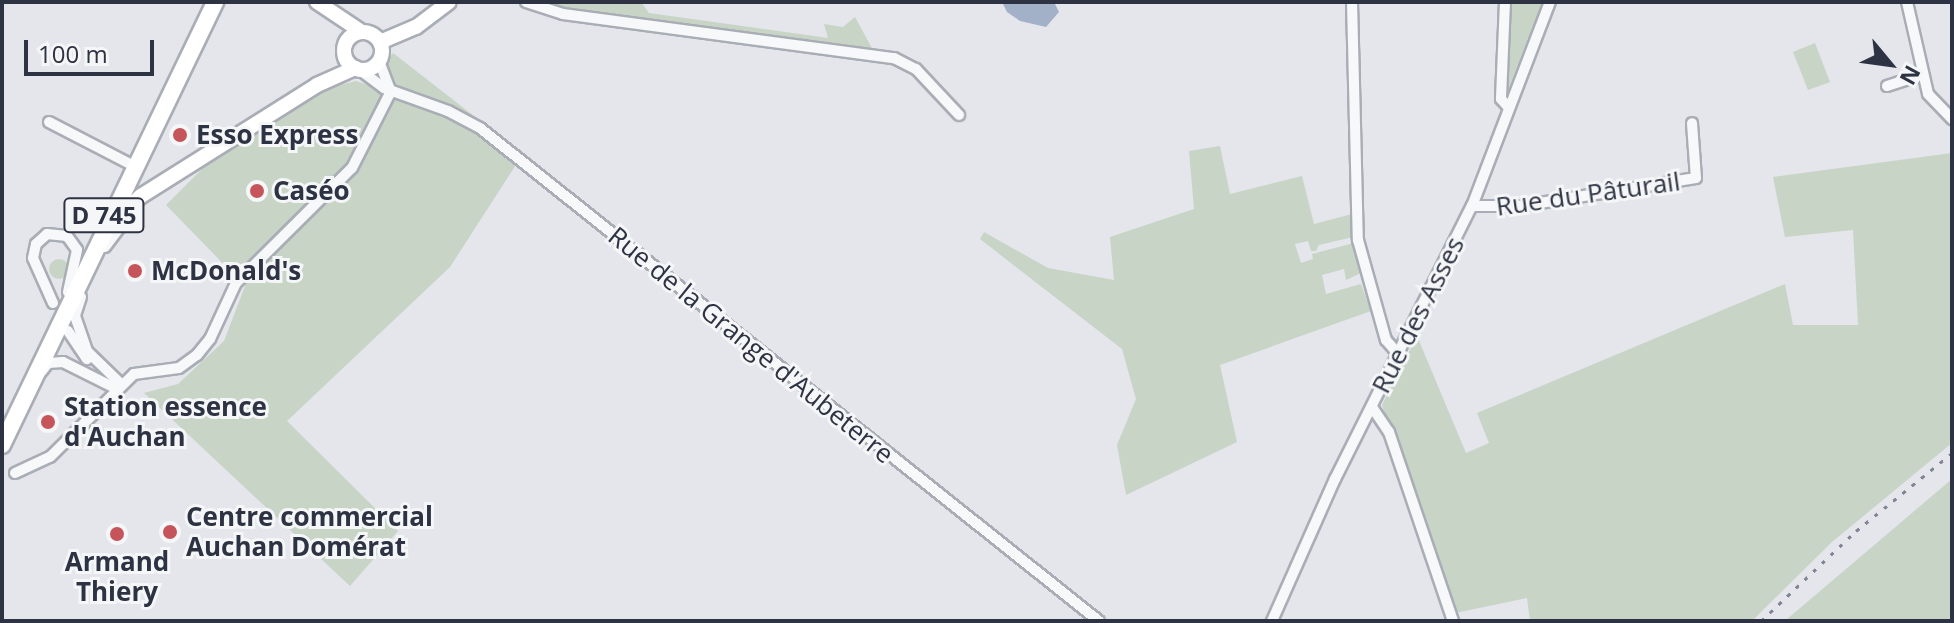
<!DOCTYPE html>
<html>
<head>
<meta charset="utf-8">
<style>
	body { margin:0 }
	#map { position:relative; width:1954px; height:623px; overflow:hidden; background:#e4e6eb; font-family:"Open Sans",sans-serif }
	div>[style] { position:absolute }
	.green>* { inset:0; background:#c8d4c6 }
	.round { border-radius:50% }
	.water>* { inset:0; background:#a3b1c8 }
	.roads { filter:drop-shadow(2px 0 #a9adb5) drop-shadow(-2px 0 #a9adb5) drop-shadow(0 2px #a9adb5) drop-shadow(0 -2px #a9adb5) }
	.street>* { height:10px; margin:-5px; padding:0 5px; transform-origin:5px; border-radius:5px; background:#f7f8fa }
	.secondary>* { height:14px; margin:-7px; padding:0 7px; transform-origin:7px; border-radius:7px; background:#fff }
	.secondary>.ring { margin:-7px; padding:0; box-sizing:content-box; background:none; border:14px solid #fff; border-radius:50% }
	.primary>* { height:16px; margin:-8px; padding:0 8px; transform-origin:8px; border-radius:8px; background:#fff }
	.rail>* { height:3px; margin-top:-1.5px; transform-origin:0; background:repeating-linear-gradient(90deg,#7f8594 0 4px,transparent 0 12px) }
	.dots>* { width:22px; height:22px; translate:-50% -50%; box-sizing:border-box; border:4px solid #f4f6f8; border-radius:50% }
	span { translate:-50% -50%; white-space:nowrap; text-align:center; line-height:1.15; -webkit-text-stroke:6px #f4f6f8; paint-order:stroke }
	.shield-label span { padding:2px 6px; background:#f4f6f8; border:2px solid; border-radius:6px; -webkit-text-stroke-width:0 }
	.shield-label { font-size:24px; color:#2d3342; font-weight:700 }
	.poi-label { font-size:26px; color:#2d3342; font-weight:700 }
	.left { translate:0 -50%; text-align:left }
	.street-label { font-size:26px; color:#2d3342 }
	.frame { position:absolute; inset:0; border:4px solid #2d3342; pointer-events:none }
	.north { position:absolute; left:1850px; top:24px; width:80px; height:80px; -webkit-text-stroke:6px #f4f6f8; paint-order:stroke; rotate:119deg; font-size:22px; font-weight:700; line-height:32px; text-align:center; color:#2d3342 }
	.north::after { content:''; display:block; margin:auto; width:28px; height:36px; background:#2d3342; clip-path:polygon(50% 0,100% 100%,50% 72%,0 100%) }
	.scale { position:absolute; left:24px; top:40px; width:130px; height:36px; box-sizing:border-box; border:4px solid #2d3342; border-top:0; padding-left:10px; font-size:24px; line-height:28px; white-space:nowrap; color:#2d3342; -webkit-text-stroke:6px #f4f6f8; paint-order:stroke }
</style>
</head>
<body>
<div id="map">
	<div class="green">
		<div style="clip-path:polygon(559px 2px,641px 2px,649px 13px,828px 38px,824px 24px,843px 27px,855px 17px,874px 52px,555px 6px)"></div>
		<div style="clip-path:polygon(1507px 2px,1542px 2px,1507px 92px,1504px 92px)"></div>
		<div style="clip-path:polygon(1815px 43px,1830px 82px,1808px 90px,1793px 52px)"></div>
		<div style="clip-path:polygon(393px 53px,523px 154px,450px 267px,287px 421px,398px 531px,350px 586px,144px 393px,178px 384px,224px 341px,245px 286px,166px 205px,206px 165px,327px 88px,356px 81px,371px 86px)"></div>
		<div style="clip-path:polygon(1220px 146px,1230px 194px,1302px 176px,1314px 224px,1352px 214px,1353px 237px,1319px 245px,1316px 251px,1311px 251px,1308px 241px,1295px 244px,1301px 263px,1313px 259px,1312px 254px,1354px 243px,1361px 273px,1346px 280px,1344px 269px,1322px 275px,1326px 294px,1361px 284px,1371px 311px,1220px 365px,1237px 442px,1126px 495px,1117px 445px,1136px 399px,1122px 349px,980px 239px,984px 232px,1048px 268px,1114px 280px,1110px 237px,1194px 209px,1189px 151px)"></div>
		<div style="clip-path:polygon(1952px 153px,1952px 443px,1832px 542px,1752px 621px,1530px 621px,1527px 598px,1455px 613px,1382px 405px,1417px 336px,1466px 453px,1489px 443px,1477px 413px,1785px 284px,1793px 325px,1858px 325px,1853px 230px,1785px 237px,1773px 177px)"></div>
		<div class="round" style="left:49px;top:259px;width:20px;height:20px"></div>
		<div style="clip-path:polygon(1952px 479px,1952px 621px,1785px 621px,1786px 620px)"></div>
	</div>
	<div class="water">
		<div style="clip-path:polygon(1002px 2px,1054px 2px,1059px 12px,1046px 27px,1020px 21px,1007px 12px)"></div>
	</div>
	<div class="roads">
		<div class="street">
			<div style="left:526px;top:2px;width:39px;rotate:18deg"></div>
			<div style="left:563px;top:14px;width:334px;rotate:7.6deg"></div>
			<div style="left:894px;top:58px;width:25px;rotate:27deg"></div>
			<div style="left:916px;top:69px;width:63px;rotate:46.9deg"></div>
			<div style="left:1352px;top:2px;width:238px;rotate:88.6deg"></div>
			<div style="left:1358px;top:240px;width:104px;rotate:74.4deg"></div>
			<div style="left:1386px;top:340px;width:18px;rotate:49deg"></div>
			<div style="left:1505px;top:2px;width:97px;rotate:92.4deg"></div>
			<div style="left:1501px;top:99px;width:12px;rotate:48deg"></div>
			<div style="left:1907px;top:2px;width:94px;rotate:77.1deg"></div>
			<div style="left:1928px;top:94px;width:35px;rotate:46deg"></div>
			<div style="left:379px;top:61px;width:31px;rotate:69deg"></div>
			<div style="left:360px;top:70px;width:30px;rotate:37deg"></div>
			<div style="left:384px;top:88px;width:68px;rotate:19.8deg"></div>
			<div style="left:448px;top:111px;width:36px;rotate:28deg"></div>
			<div style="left:480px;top:128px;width:791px;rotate:38.54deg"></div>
			<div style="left:1887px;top:86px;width:38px;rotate:-18deg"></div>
			<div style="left:49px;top:122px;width:96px;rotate:27.4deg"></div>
			<div style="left:1472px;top:206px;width:49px"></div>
			<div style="left:1521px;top:206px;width:177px;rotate:-9.1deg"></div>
			<div style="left:1696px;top:178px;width:55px;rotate:-94.2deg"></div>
			<div style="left:105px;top:247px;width:40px;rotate:-53deg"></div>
			<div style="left:81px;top:297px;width:20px;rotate:108deg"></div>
			<div style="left:75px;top:316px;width:37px;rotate:71deg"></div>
			<div style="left:87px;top:351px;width:49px;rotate:44.2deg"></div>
			<div style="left:53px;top:303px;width:49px;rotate:-114deg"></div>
			<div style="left:33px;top:258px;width:14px;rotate:-78deg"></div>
			<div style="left:36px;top:244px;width:15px;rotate:-42deg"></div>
			<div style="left:47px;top:234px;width:20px;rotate:6deg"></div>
			<div style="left:67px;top:236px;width:17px;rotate:54deg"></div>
			<div style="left:77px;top:250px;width:43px;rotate:102.1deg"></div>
			<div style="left:68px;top:331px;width:34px;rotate:56deg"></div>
			<div style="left:42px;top:371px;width:10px;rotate:-53deg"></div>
			<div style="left:48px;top:363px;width:15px;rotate:-4deg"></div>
			<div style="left:63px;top:362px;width:60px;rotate:26.6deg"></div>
			<div style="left:1372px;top:407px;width:30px;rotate:56deg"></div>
			<div style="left:1389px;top:432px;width:200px;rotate:71.3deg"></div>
			<div style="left:15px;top:473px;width:38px;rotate:-25deg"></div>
			<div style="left:50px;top:457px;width:118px;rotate:-44.7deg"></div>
			<div style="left:134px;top:374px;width:45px;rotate:-7.6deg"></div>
			<div style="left:179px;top:368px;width:22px;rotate:-36deg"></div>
			<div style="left:197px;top:355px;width:21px;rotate:-51deg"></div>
			<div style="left:210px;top:339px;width:62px;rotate:-65.1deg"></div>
			<div style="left:236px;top:283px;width:163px;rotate:-44.8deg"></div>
			<div style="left:352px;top:168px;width:86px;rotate:-63.1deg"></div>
			<div style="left:1272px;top:621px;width:155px;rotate:-66.1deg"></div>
			<div style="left:1335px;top:479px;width:305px;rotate:-63.4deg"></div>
			<div style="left:1472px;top:206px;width:218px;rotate:-69.1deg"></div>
		</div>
		<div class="secondary">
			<div style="left:317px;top:2px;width:54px;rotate:33.7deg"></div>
			<div class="ring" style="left:344px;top:32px;width:24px;height:24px"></div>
			<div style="left:380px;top:42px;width:39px;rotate:-23deg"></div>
			<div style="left:416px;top:27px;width:41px;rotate:-37.1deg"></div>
			<div style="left:112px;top:222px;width:39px;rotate:-42deg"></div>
			<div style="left:141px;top:196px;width:208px;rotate:-32.2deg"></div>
			<div style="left:317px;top:85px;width:42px;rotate:-24.1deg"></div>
		</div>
		<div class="primary">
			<div style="left:2px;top:445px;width:492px;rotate:-64.3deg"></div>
		</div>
	</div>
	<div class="rail">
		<div style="left:1761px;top:621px;width:131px;rotate:-43.5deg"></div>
		<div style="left:1856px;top:531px;width:124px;rotate:-39.1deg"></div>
	</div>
	<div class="dots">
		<div style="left:180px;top:135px;background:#c5555a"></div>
		<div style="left:257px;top:191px;background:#c5555a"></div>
		<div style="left:135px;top:271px;background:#c5555a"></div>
		<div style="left:48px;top:422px;background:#c5555a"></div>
		<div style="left:170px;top:532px;background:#c5555a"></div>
		<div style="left:117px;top:534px;background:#c5555a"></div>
	</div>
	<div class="shield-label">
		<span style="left:104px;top:215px">D 745</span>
	</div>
	<div class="poi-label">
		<span class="left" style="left:196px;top:135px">Esso Express</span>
		<span class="left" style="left:273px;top:191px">Caséo</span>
		<span class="left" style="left:151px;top:271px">McDonald's</span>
		<span class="left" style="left:64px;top:422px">Station essence<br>d'Auchan</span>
		<span class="left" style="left:186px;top:532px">Centre commercial<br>Auchan Domérat</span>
		<span style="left:117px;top:577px">Armand<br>Thiery</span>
	</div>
	<div class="street-label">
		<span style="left:1588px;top:194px;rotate:-8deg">Rue du Pâturail</span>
		<span style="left:1418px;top:315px;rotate:-63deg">Rue des Asses</span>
		<span style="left:751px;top:345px;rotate:39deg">Rue de la Grange d'Aubeterre</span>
	</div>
	<div class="frame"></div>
	<div class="north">N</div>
	<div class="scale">100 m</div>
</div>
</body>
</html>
